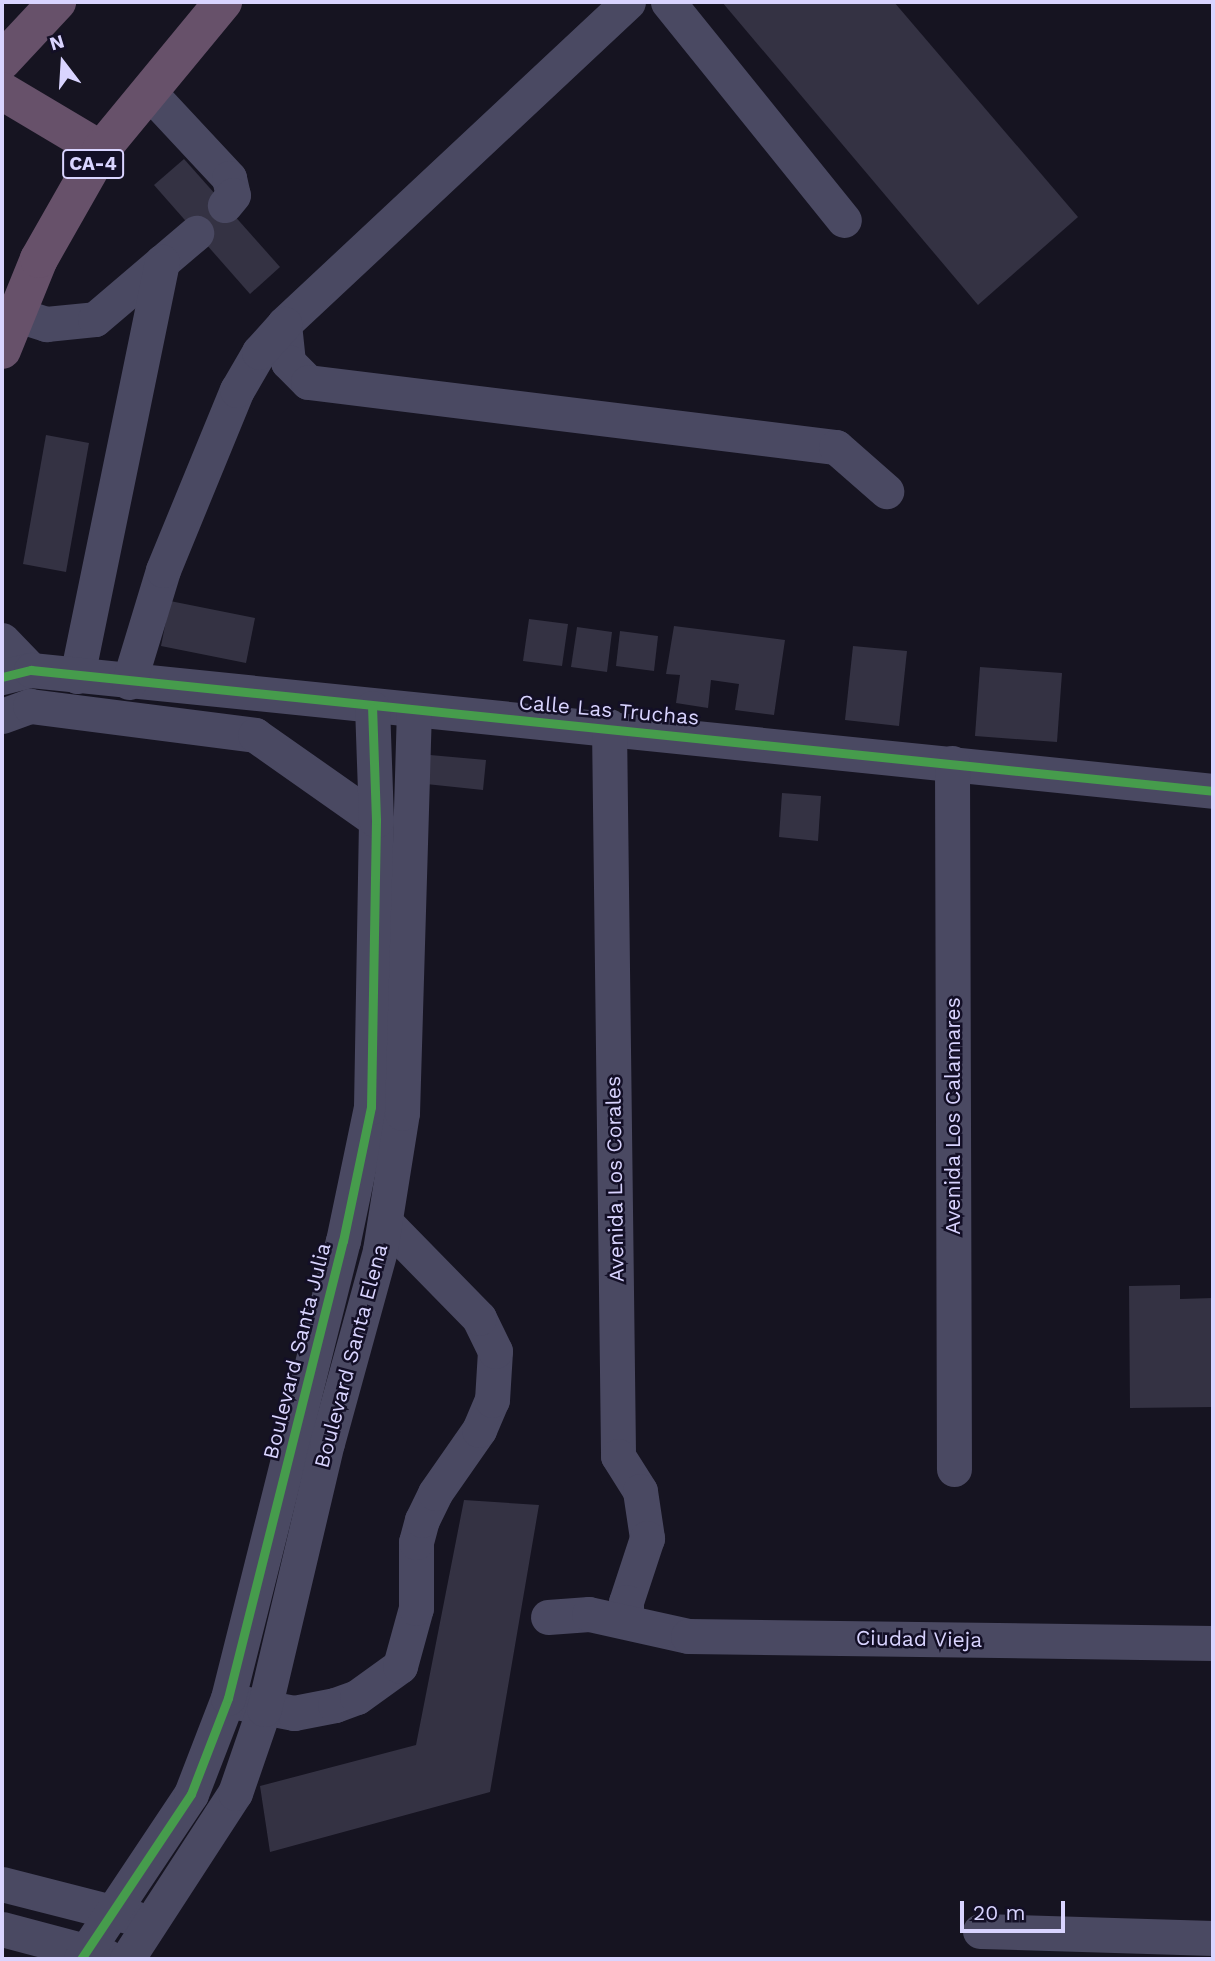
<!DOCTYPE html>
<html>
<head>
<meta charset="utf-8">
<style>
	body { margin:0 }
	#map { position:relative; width:1215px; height:1961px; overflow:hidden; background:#161421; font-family:"Work Sans",sans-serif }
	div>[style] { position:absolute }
	.building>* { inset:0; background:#343243 }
	.minor>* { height:35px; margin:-17.5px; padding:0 17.5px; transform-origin:17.5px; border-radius:17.5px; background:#4a4962 }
	.highway>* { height:38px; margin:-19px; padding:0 19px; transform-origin:19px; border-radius:19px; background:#67516a }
	.cycleway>* { height:9px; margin:-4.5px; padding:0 4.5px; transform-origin:4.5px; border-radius:4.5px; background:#469c4c }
	span { translate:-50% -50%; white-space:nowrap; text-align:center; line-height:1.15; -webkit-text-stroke:5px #130f26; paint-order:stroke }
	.shield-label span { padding:2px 5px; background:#130f26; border:2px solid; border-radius:5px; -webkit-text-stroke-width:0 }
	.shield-label { font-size:19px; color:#d9d4ff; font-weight:700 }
	.street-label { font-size:21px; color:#d9d4ff }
	.frame { position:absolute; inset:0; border:4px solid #d9d4ff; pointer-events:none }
	.north { position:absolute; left:28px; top:28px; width:70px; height:70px; -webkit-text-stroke:5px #130f26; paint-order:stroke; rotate:343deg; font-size:19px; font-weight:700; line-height:28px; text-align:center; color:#d9d4ff }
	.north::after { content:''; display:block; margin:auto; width:24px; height:32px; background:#d9d4ff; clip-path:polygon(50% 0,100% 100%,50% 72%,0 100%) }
	.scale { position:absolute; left:960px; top:1901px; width:105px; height:32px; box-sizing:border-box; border:4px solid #d9d4ff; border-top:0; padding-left:9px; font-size:21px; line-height:24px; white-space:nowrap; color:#d9d4ff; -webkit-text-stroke:5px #130f26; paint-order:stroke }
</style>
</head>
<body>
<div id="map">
	<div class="building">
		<div style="clip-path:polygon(722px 2px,894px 2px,1078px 217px,978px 305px)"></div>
		<div style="clip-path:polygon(184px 159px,280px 267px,250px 294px,154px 185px)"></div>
		<div style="clip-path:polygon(46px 435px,89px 443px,66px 572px,23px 564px)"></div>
		<div style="clip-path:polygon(170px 601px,255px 618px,246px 663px,161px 646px)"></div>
		<div style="clip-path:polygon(529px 619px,568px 624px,562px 666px,523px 661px)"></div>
		<div style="clip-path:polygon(674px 626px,785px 640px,774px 715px,735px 710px,739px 684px,711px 680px,708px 708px,676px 703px,680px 675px,666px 674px)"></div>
		<div style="clip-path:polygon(577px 627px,612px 632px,607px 672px,571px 667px)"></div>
		<div style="clip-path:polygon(620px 631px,658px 636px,654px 671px,616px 666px)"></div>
		<div style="clip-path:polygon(853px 646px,907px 651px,899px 726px,845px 720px)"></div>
		<div style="clip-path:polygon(980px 667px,1062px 673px,1057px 742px,975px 736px)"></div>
		<div style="clip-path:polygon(430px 755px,486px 760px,483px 790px,426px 784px)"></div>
		<div style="clip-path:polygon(782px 793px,821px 796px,818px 841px,779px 837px)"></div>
		<div style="clip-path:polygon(1180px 1285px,1180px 1299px,1213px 1298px,1213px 1407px,1130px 1408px,1129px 1286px)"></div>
		<div style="clip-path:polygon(464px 1500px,539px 1505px,490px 1792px,270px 1852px,260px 1786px,416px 1745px)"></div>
	</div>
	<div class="minor">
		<div style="left:628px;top:2px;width:471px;rotate:136.9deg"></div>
		<div style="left:284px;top:324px;width:38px;rotate:84deg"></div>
		<div style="left:288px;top:362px;width:28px;rotate:45deg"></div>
		<div style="left:308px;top:382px;width:532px;rotate:7.02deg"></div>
		<div style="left:836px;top:447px;width:67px;rotate:41.3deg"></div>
		<div style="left:668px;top:2px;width:280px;rotate:51.1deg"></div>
		<div style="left:148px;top:91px;width:119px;rotate:47deg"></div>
		<div style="left:229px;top:178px;width:17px;rotate:77deg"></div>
		<div style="left:233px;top:195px;width:13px;rotate:129deg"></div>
		<div style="left:15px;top:314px;width:33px;rotate:18deg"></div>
		<div style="left:46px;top:324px;width:49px;rotate:-5.8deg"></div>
		<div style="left:95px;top:319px;width:133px;rotate:-40.4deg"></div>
		<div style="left:2px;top:640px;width:42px;rotate:46deg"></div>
		<div style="left:77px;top:676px;width:423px;rotate:-78.4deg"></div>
		<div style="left:2px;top:677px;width:30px;rotate:-14deg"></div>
		<div style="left:31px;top:670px;width:1188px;rotate:5.84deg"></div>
		<div style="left:129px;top:682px;width:117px;rotate:-73.1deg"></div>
		<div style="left:163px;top:570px;width:195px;rotate:-67.7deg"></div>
		<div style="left:237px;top:390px;width:44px;rotate:-59.9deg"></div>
		<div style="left:259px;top:352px;width:38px;rotate:-48deg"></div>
		<div style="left:2px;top:716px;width:30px;rotate:-20deg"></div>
		<div style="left:30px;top:706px;width:227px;rotate:7.3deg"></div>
		<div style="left:255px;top:735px;width:148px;rotate:35.1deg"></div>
		<div style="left:609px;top:726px;width:730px;rotate:89.29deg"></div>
		<div style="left:618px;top:1456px;width:41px;rotate:57.8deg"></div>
		<div style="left:640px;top:1491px;width:48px;rotate:81.5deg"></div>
		<div style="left:647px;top:1538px;width:67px;rotate:108.2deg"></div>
		<div style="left:626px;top:1602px;width:19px;rotate:90deg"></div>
		<div style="left:952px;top:763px;width:706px;rotate:89.84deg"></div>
		<div style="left:548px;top:1617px;width:41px;rotate:-4.2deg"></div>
		<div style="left:589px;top:1614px;width:101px;rotate:12.5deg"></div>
		<div style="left:688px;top:1636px;width:525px;rotate:0.76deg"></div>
		<div style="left:242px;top:1703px;width:53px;rotate:10.9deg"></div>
		<div style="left:294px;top:1713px;width:42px;rotate:-11deg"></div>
		<div style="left:335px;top:1705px;width:23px;rotate:-20deg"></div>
		<div style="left:357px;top:1697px;width:53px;rotate:-35.8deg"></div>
		<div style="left:400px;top:1666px;width:60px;rotate:-74.6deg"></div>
		<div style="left:416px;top:1608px;width:66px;rotate:-90deg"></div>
		<div style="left:416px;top:1542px;width:23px;rotate:-75deg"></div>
		<div style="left:422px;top:1520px;width:30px;rotate:-64deg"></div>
		<div style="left:435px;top:1493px;width:77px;rotate:-55.1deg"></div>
		<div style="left:479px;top:1430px;width:33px;rotate:-67deg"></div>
		<div style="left:492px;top:1400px;width:49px;rotate:-86.5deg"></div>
		<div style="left:495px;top:1351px;width:37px;rotate:-116deg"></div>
		<div style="left:479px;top:1318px;width:134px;rotate:-134.4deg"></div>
		<div style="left:2px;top:1884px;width:137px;rotate:14.3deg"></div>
		<div style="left:2px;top:1929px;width:109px;rotate:14.9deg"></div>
		<div style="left:980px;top:1931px;width:233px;rotate:1.7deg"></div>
		<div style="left:81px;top:1959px;width:198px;rotate:-56.3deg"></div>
		<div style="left:191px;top:1794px;width:103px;rotate:-68.9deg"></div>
		<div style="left:228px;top:1698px;width:471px;rotate:-75.9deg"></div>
		<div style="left:343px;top:1241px;width:137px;rotate:-78.2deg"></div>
		<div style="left:371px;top:1107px;width:287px;rotate:-89deg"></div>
		<div style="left:376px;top:820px;width:112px;rotate:-92deg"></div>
		<div style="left:127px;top:1959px;width:198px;rotate:-57deg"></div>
		<div style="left:235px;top:1793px;width:89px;rotate:-71deg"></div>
		<div style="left:264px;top:1709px;width:273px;rotate:-76.7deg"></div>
		<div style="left:327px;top:1443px;width:200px;rotate:-74.6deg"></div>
		<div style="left:380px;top:1250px;width:139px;rotate:-80.9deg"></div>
		<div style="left:402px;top:1113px;width:402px;rotate:-88.3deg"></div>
	</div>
	<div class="highway">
		<div style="left:2px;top:61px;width:81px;rotate:-47deg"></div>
		<div style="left:2px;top:91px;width:115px;rotate:30.8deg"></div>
		<div style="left:2px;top:350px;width:98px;rotate:-67.9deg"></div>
		<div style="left:39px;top:259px;width:125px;rotate:-60.4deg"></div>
		<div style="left:101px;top:150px;width:192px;rotate:-50.5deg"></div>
	</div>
	<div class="cycleway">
		<div style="left:2px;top:677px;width:30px;rotate:-14deg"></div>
		<div style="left:31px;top:670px;width:1188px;rotate:5.84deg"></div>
		<div style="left:81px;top:1959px;width:198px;rotate:-56.3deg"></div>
		<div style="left:191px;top:1794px;width:103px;rotate:-68.9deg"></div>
		<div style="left:228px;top:1698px;width:471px;rotate:-75.9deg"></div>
		<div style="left:343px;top:1241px;width:137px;rotate:-78.2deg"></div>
		<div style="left:371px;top:1107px;width:287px;rotate:-89deg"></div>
		<div style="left:376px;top:820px;width:112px;rotate:-92deg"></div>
	</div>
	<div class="shield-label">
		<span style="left:93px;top:164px">CA-4</span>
	</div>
	<div class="street-label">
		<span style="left:609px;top:710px;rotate:5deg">Calle Las Truchas</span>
		<span style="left:953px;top:1116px;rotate:-90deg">Avenida Los Calamares</span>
		<span style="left:615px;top:1179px;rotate:-91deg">Avenida Los Corales</span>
		<span style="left:297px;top:1351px;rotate:-76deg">Boulevard Santa Julia</span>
		<span style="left:351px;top:1356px;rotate:-75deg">Boulevard Santa Elena</span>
		<span style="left:919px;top:1639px;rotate:1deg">Ciudad Vieja</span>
	</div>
	<div class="frame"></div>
	<div class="north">N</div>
	<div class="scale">20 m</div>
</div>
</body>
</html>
